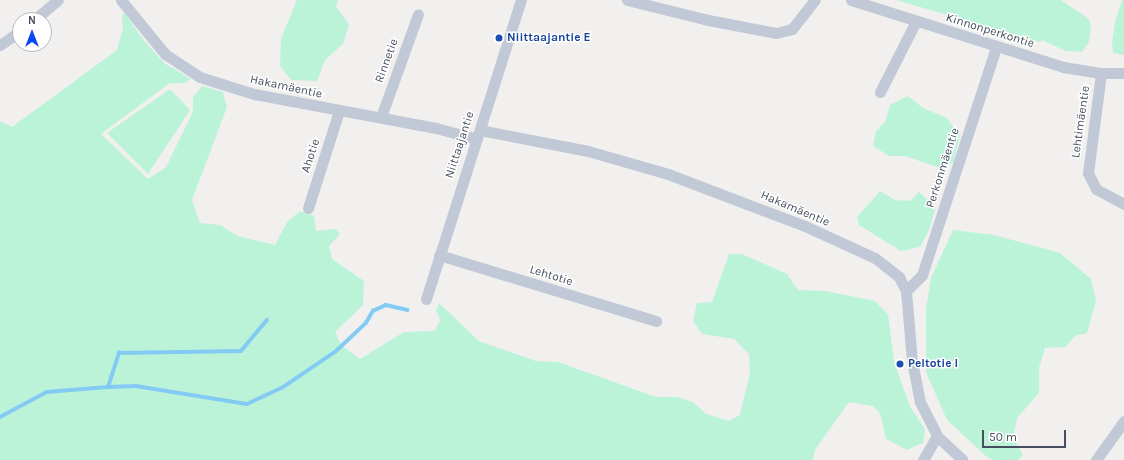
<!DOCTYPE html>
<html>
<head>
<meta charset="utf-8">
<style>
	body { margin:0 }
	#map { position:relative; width:1124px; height:460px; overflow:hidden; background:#f2f0ef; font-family:Karla,sans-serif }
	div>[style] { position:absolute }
	.green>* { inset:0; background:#bbf3d9 }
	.stream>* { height:3.5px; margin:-1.75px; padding:0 1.75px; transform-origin:1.75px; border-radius:1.75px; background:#84cbf4 }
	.minor>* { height:11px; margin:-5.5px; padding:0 5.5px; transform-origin:5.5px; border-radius:5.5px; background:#c2c9d6 }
	.dots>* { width:11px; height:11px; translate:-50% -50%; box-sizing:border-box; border:2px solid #fff; border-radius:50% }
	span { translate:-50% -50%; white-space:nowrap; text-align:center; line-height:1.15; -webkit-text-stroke:3px #fff; paint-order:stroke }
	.street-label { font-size:12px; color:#464f5f }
	.transit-label { font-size:12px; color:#164399; font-weight:700 }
	.left { translate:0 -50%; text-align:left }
	.north { position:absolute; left:12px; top:12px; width:40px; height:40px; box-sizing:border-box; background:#fff; border:1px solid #b5b9bf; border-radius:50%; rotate:0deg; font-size:11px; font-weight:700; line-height:16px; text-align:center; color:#464f5f }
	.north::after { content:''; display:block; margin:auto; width:14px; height:18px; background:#094af3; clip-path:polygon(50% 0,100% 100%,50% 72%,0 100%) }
	.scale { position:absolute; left:982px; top:430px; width:84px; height:18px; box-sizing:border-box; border:2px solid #464f5f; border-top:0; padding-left:5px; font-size:12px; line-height:14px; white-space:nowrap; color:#464f5f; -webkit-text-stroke:3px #fff; paint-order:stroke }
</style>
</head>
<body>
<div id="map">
	<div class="green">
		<div style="clip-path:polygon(297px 0,338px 0,336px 7px,349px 24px,343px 44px,325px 60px,317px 81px,291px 80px,280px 66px,281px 39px)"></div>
		<div style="clip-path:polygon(896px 0,1061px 0,1089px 19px,1091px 27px,1089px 42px,1082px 52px,1066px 51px,1042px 40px,1040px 42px)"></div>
		<div style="clip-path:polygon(1122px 0,1124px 0,1124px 55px,1113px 53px,1112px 43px,1115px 22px)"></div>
		<div style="clip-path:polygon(125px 13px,141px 37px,164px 63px,191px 79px,185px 83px,170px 83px,101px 134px,148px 179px,166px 167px,193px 112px,193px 97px,202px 86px,223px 92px,227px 107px,192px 200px,200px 223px,220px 225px,238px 236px,275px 245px,287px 222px,300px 211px,314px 216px,316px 231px,336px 229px,340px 234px,329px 246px,332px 259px,364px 281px,363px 305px,335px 332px,342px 346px,360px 359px,404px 332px,435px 331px,440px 320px,436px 310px,439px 303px,479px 341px,536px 361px,558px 362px,656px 397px,677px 397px,693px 402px,706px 414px,729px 421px,740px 415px,750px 373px,749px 354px,734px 339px,702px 334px,693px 321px,697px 303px,712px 302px,729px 254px,742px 254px,787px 274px,798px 290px,826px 291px,875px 301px,888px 314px,894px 361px,910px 407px,925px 429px,923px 443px,907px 450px,886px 439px,880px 413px,873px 406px,849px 402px,815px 450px,813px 460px,0 460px,0 121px,12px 127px,117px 50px,123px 28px,122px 15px)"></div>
		<div style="clip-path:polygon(170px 89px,190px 110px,148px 174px,107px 133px)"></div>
		<div style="clip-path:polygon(908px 96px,923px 108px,947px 118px,960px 136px,953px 162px,943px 169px,905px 156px,889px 156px,873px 146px,876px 131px,885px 122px,890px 105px)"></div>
		<div style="clip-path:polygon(880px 191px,895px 200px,910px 201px,919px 192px,936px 207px,929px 230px,920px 247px,901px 251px,859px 225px,857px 217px)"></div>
		<div style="clip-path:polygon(953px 230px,994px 235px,1060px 253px,1091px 279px,1096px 301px,1087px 333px,1075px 336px,1065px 347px,1045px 348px,1039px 368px,1039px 393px,1017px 418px,1013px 438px,1023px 455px,1018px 460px,994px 460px,987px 457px,947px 420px,926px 372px,926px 309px,931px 278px)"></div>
	</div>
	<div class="stream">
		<div style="left:108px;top:387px;width:36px;rotate:-72deg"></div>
		<div style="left:119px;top:353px;width:122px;rotate:-0.9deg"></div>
		<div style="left:241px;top:351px;width:40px;rotate:-50deg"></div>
		<div style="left:0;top:417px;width:53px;rotate:-28deg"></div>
		<div style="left:47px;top:392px;width:61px;rotate:-4.7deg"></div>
		<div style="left:108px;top:387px;width:28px;rotate:-2deg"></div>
		<div style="left:136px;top:386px;width:112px;rotate:9.2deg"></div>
		<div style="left:247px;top:404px;width:38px;rotate:-25deg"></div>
		<div style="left:282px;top:388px;width:64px;rotate:-34.2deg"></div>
		<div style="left:335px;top:352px;width:42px;rotate:-43.1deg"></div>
		<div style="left:366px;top:323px;width:14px;rotate:-60deg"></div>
		<div style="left:373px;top:311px;width:14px;rotate:-25deg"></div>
		<div style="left:386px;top:305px;width:22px;rotate:13deg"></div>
	</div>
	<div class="minor">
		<div style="left:121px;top:0;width:70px;rotate:50.8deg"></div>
		<div style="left:165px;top:54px;width:42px;rotate:33.3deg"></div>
		<div style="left:200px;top:77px;width:57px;rotate:17.5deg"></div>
		<div style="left:254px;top:94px;width:185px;rotate:10.6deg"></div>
		<div style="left:436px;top:128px;width:42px;rotate:15deg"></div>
		<div style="left:627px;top:0;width:83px;rotate:13.9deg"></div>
		<div style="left:708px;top:20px;width:69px;rotate:10.8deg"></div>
		<div style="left:776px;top:33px;width:16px;rotate:-14deg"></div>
		<div style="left:792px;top:29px;width:37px;rotate:-52deg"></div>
		<div style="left:851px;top:0;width:222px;rotate:17.5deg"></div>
		<div style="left:1063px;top:67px;width:38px;rotate:9deg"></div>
		<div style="left:1101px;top:73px;width:23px"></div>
		<div style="left:34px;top:20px;width:31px;rotate:-40deg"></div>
		<div style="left:0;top:45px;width:24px;rotate:-35deg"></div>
		<div style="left:1101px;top:73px;width:101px;rotate:97.4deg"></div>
		<div style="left:1088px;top:173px;width:18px;rotate:63deg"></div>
		<div style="left:1096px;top:189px;width:32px;rotate:28deg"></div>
		<div style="left:880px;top:92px;width:80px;rotate:-63.1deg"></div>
		<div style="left:381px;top:117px;width:109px;rotate:-70.2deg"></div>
		<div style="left:480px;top:130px;width:110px;rotate:11deg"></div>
		<div style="left:588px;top:151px;width:83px;rotate:16deg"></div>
		<div style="left:668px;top:174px;width:147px;rotate:20.8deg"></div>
		<div style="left:805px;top:226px;width:77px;rotate:24.6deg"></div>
		<div style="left:875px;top:258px;width:31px;rotate:38deg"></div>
		<div style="left:899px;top:277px;width:16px;rotate:63deg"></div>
		<div style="left:906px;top:291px;width:70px;rotate:85.1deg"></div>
		<div style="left:912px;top:361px;width:42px;rotate:79deg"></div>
		<div style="left:920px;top:402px;width:38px;rotate:63deg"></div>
		<div style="left:937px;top:436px;width:35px;rotate:43deg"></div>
		<div style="left:308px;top:208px;width:102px;rotate:-72.3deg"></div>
		<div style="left:439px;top:255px;width:227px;rotate:16.9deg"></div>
		<div style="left:906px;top:291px;width:23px;rotate:-45deg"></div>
		<div style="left:922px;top:275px;width:240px;rotate:-72deg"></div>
		<div style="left:426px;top:299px;width:314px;rotate:-72.4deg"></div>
		<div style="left:923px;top:460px;width:28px;rotate:-60deg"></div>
		<div style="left:1096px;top:460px;width:48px;rotate:-54.3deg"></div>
	</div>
	<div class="dots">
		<div style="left:499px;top:38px;background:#1a4fb4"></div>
		<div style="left:900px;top:364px;background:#1a4fb4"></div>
	</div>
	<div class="street-label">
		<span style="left:990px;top:31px;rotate:17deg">Kinnonperkontie</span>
		<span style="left:387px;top:61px;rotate:-70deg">Rinnetie</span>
		<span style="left:286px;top:87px;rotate:12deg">Hakamäentie</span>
		<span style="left:1081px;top:122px;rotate:-82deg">Lehtimäentie</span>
		<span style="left:460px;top:145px;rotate:-72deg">Niittaajantie</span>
		<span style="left:311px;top:156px;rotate:-72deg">Ahotie</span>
		<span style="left:943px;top:168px;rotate:-72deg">Perkonmäentie</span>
		<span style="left:795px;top:209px;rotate:23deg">Hakamäentie</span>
		<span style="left:551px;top:276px;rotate:17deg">Lehtotie</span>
	</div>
	<div class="transit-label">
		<span class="left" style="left:507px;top:38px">Niittaajantie E</span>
		<span class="left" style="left:908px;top:364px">Peltotie I</span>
	</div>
	<div class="north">N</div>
	<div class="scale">50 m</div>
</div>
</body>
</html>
